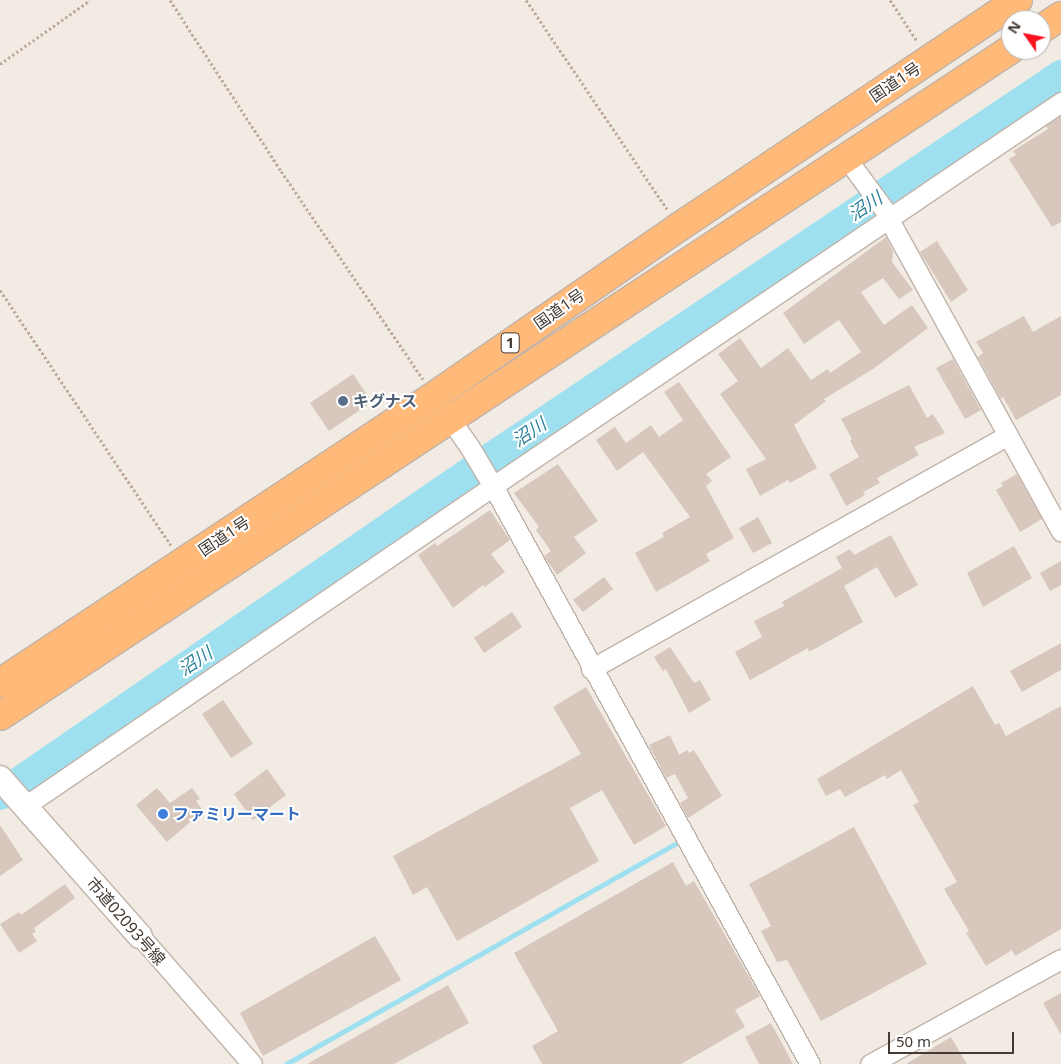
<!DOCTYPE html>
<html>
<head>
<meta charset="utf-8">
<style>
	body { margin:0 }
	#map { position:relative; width:1061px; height:1064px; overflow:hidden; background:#f2ebe4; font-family:"Noto Sans","Noto Sans JP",sans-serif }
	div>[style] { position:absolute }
	.stream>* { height:5px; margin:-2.5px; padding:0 2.5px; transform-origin:2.5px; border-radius:2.5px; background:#9fe0f0 }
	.river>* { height:30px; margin:-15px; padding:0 15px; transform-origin:15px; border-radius:15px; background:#9fe0f0 }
	.building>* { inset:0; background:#d7c7bc }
	.path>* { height:3px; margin-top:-1.5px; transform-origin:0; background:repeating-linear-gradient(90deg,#bfa998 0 2.5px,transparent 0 5px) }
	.roads { filter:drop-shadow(1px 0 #c0b3a9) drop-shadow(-1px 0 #c0b3a9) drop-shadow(0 1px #c0b3a9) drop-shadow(0 -1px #c0b3a9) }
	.minor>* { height:19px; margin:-9.5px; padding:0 9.5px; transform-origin:9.5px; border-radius:9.5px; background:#fff }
	.tertiary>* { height:24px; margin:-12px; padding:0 12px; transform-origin:12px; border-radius:12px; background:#fff }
	.trunk>* { height:28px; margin:-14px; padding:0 14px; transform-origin:14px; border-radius:14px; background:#ffb979 }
	.dots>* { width:14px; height:14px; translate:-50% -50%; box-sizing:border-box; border:2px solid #fff; border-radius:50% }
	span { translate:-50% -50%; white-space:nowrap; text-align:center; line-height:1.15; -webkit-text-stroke:4px #fff; paint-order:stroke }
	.shield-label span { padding:1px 4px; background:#fff; border:1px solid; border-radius:4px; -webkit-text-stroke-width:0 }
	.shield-label { font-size:15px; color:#443a34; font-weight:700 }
	.street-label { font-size:16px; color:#443a34 }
	.service-label { font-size:16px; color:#4e5e75; font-weight:700 }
	.left { translate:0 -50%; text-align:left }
	.shop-label { font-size:16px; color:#366cbe; font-weight:700 }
	.water-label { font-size:18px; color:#298098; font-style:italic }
	.north { position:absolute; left:1001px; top:10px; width:50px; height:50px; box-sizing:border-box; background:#fff; border:1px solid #b4b0ae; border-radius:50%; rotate:303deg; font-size:14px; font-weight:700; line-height:20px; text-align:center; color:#443a34 }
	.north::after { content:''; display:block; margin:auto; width:18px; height:22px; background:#fb121f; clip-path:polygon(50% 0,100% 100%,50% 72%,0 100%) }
	.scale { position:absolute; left:888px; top:1032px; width:126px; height:22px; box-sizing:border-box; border:2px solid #443a34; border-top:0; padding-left:6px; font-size:15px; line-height:18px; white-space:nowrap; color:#443a34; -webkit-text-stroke:4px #fff; paint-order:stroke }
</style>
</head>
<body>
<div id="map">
	<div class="stream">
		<div style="left:286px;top:1064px;width:450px;rotate:-29.5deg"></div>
	</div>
	<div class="river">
		<div style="left:0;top:795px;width:590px;rotate:-34.5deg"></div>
		<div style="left:486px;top:461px;width:693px;rotate:-33.87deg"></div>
	</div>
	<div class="building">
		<div style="clip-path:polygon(1061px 116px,1061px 222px,1052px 227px,1009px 159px,1016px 155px,1013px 151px,1048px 129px,1046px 126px)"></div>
		<div style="clip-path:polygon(886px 237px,893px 251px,892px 262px,913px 290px,899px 299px,883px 278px,861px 292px,884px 325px,912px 305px,928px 328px,873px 369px,824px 399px,826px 401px,794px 425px,817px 468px,790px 483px,788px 480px,760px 496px,746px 469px,766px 459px,720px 394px,738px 381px,718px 354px,740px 338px,761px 368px,788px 348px,811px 380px,828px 369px,830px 373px,861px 352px,839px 320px,804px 344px,783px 313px)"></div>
		<div style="clip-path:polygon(937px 241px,968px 290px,951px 302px,920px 252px)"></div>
		<div style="clip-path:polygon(1024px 316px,1033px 332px,1061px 316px,1061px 395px,1016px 420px,1003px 397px,1001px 399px,978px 357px,983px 353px,976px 342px)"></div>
		<div style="clip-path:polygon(953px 359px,981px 410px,965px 419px,936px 368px)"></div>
		<div style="clip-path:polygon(353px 374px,372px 402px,329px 431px,310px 403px)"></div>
		<div style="clip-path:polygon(679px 382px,731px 457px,706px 474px,712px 481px,706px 486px,734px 538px,706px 554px,710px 561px,656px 592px,635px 553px,664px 537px,662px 533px,690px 517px,643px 452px,617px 471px,596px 440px,615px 427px,626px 443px,651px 425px,659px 437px,683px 420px,664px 392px)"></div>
		<div style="clip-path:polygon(909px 385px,927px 418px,933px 414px,945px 433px,914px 447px,919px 455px,877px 478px,880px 483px,863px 492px,865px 495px,846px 506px,829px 474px,859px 457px,850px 441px,852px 439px,841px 419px)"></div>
		<div style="clip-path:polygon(558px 464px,598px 521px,574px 537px,586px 553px,557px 575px,544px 556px,551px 551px,536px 530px,539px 527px,514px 493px)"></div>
		<div style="clip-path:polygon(1017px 474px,1042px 519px,1020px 532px,996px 490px,1003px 486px,1001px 483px)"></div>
		<div style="clip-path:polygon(490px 510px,510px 540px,491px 554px,505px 572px,485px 587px,483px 585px,453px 608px,418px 555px,435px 543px,437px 546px)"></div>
		<div style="clip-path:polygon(758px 517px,772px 543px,753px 553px,739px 528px)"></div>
		<div style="clip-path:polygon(891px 535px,918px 585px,895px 598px,877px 567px,844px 586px,863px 622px,809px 652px,808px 648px,750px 680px,735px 652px,762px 637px,754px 621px,784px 606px,782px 602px,842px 568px,836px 557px,850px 549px,854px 555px)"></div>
		<div style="clip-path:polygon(1014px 546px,1032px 578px,983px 607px,967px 573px)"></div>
		<div style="clip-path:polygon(1061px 561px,1061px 585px,1050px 591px,1040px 573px)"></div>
		<div style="clip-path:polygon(604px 577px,613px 589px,583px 612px,573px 600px)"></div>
		<div style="clip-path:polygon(512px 612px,522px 627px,484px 653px,474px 638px)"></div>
		<div style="clip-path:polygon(1061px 643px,1061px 670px,1022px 692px,1010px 671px)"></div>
		<div style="clip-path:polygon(670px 647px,694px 683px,700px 680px,711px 700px,689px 713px,666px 669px,663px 671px,654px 657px)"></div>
		<div style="clip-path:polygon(973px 686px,995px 725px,999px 723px,1006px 736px,1061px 706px,1061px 929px,1015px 956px,1012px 950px,986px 966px,966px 933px,969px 931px,944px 889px,957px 882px,913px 805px,919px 802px,901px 770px,887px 779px,885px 775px,845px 797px,840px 789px,826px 796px,817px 779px)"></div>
		<div style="clip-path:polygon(586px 687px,666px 826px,634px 845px,602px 790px,570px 808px,599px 861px,457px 941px,427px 887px,413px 895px,393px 856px,581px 754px,553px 707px)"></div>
		<div style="clip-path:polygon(223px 700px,253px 744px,231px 758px,202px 714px)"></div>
		<div style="clip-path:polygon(670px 735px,679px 755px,687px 750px,689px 753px,694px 750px,722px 796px,688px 818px,680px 803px,688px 798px,675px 774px,666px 778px,649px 745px)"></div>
		<div style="clip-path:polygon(267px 769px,286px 795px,253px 820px,234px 794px)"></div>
		<div style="clip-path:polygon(157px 788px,170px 803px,192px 788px,200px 799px,196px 801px,203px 811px,167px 842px,136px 805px)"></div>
		<div style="clip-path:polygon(0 825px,23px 860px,0 876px)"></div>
		<div style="clip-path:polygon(854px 827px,927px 964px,821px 1021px,787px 960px,777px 962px,761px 931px,771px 926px,749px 884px)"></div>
		<div style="clip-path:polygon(673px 862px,686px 886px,694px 881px,760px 996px,735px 1010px,745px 1027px,681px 1064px,542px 1064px,532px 1046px,558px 1031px,514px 953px)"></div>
		<div style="clip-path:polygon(65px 884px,75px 898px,34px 928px,36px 932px,32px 934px,37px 941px,19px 953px,0 924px,19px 912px,21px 915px)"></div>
		<div style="clip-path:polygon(375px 936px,401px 980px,263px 1056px,240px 1013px)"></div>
		<div style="clip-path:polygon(448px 985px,469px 1023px,394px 1064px,307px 1064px)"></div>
		<div style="clip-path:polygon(1061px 993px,1061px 1035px,1043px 1003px)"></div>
		<div style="clip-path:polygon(771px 1023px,793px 1064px,759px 1064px,745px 1037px)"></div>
		<div style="clip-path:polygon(951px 1037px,967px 1064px,906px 1064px)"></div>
	</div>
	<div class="path">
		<div style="left:170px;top:0;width:204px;rotate:57deg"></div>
		<div style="left:281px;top:171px;width:252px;rotate:55.7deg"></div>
		<div style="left:526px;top:0;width:252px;rotate:56deg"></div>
		<div style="left:890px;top:0;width:49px;rotate:56.6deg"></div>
		<div style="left:0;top:64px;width:110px;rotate:-35.4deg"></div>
		<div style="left:0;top:290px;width:307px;rotate:56.2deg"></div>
	</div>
	<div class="roads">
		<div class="minor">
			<div style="left:847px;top:159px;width:66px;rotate:53.7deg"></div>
			<div style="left:886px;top:212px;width:6px;rotate:72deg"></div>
			<div style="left:888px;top:218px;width:358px;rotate:61.1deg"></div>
			<div style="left:450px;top:419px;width:33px;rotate:55deg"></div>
			<div style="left:469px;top:446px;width:47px;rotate:59deg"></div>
			<div style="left:493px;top:486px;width:659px;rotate:61.26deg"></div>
			<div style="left:591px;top:669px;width:478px;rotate:-29.3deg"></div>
			<div style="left:25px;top:806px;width:567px;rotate:-34.36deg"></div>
			<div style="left:493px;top:486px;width:686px;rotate:-34.06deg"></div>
			<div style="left:140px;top:936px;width:170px;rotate:48.8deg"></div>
			<div style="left:870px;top:1064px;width:218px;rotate:-28.8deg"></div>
		</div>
		<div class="tertiary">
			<div style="left:0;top:778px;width:211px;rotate:48.5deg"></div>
		</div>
		<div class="trunk">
			<div style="left:1041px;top:29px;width:24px;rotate:-33deg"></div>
			<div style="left:0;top:683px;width:520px;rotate:-33.48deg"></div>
			<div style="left:434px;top:396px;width:298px;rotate:-34.6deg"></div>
			<div style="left:679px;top:227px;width:408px;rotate:-33.8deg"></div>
			<div style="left:0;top:716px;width:1211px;rotate:-33.41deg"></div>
		</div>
	</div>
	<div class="dots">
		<div style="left:343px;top:401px;background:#5c6f8a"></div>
		<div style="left:163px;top:814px;background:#3f7fe0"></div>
	</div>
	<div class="shield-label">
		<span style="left:510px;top:343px">1</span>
	</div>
	<div class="street-label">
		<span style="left:895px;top:82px;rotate:-34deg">国道1号</span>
		<span style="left:559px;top:309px;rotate:-35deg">国道1号</span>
		<span style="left:224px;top:536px;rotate:-34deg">国道1号</span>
		<span style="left:126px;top:921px;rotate:49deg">市道02093号線</span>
	</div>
	<div class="service-label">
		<span class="left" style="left:353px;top:401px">キグナス</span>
	</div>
	<div class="shop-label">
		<span class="left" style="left:173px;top:814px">ファミリーマート</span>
	</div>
	<div class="water-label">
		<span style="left:865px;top:206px;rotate:-34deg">沼川</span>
		<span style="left:529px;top:432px;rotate:-34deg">沼川</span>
		<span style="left:195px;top:661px;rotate:-34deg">沼川</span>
	</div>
	<div class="north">N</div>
	<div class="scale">50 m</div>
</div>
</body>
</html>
